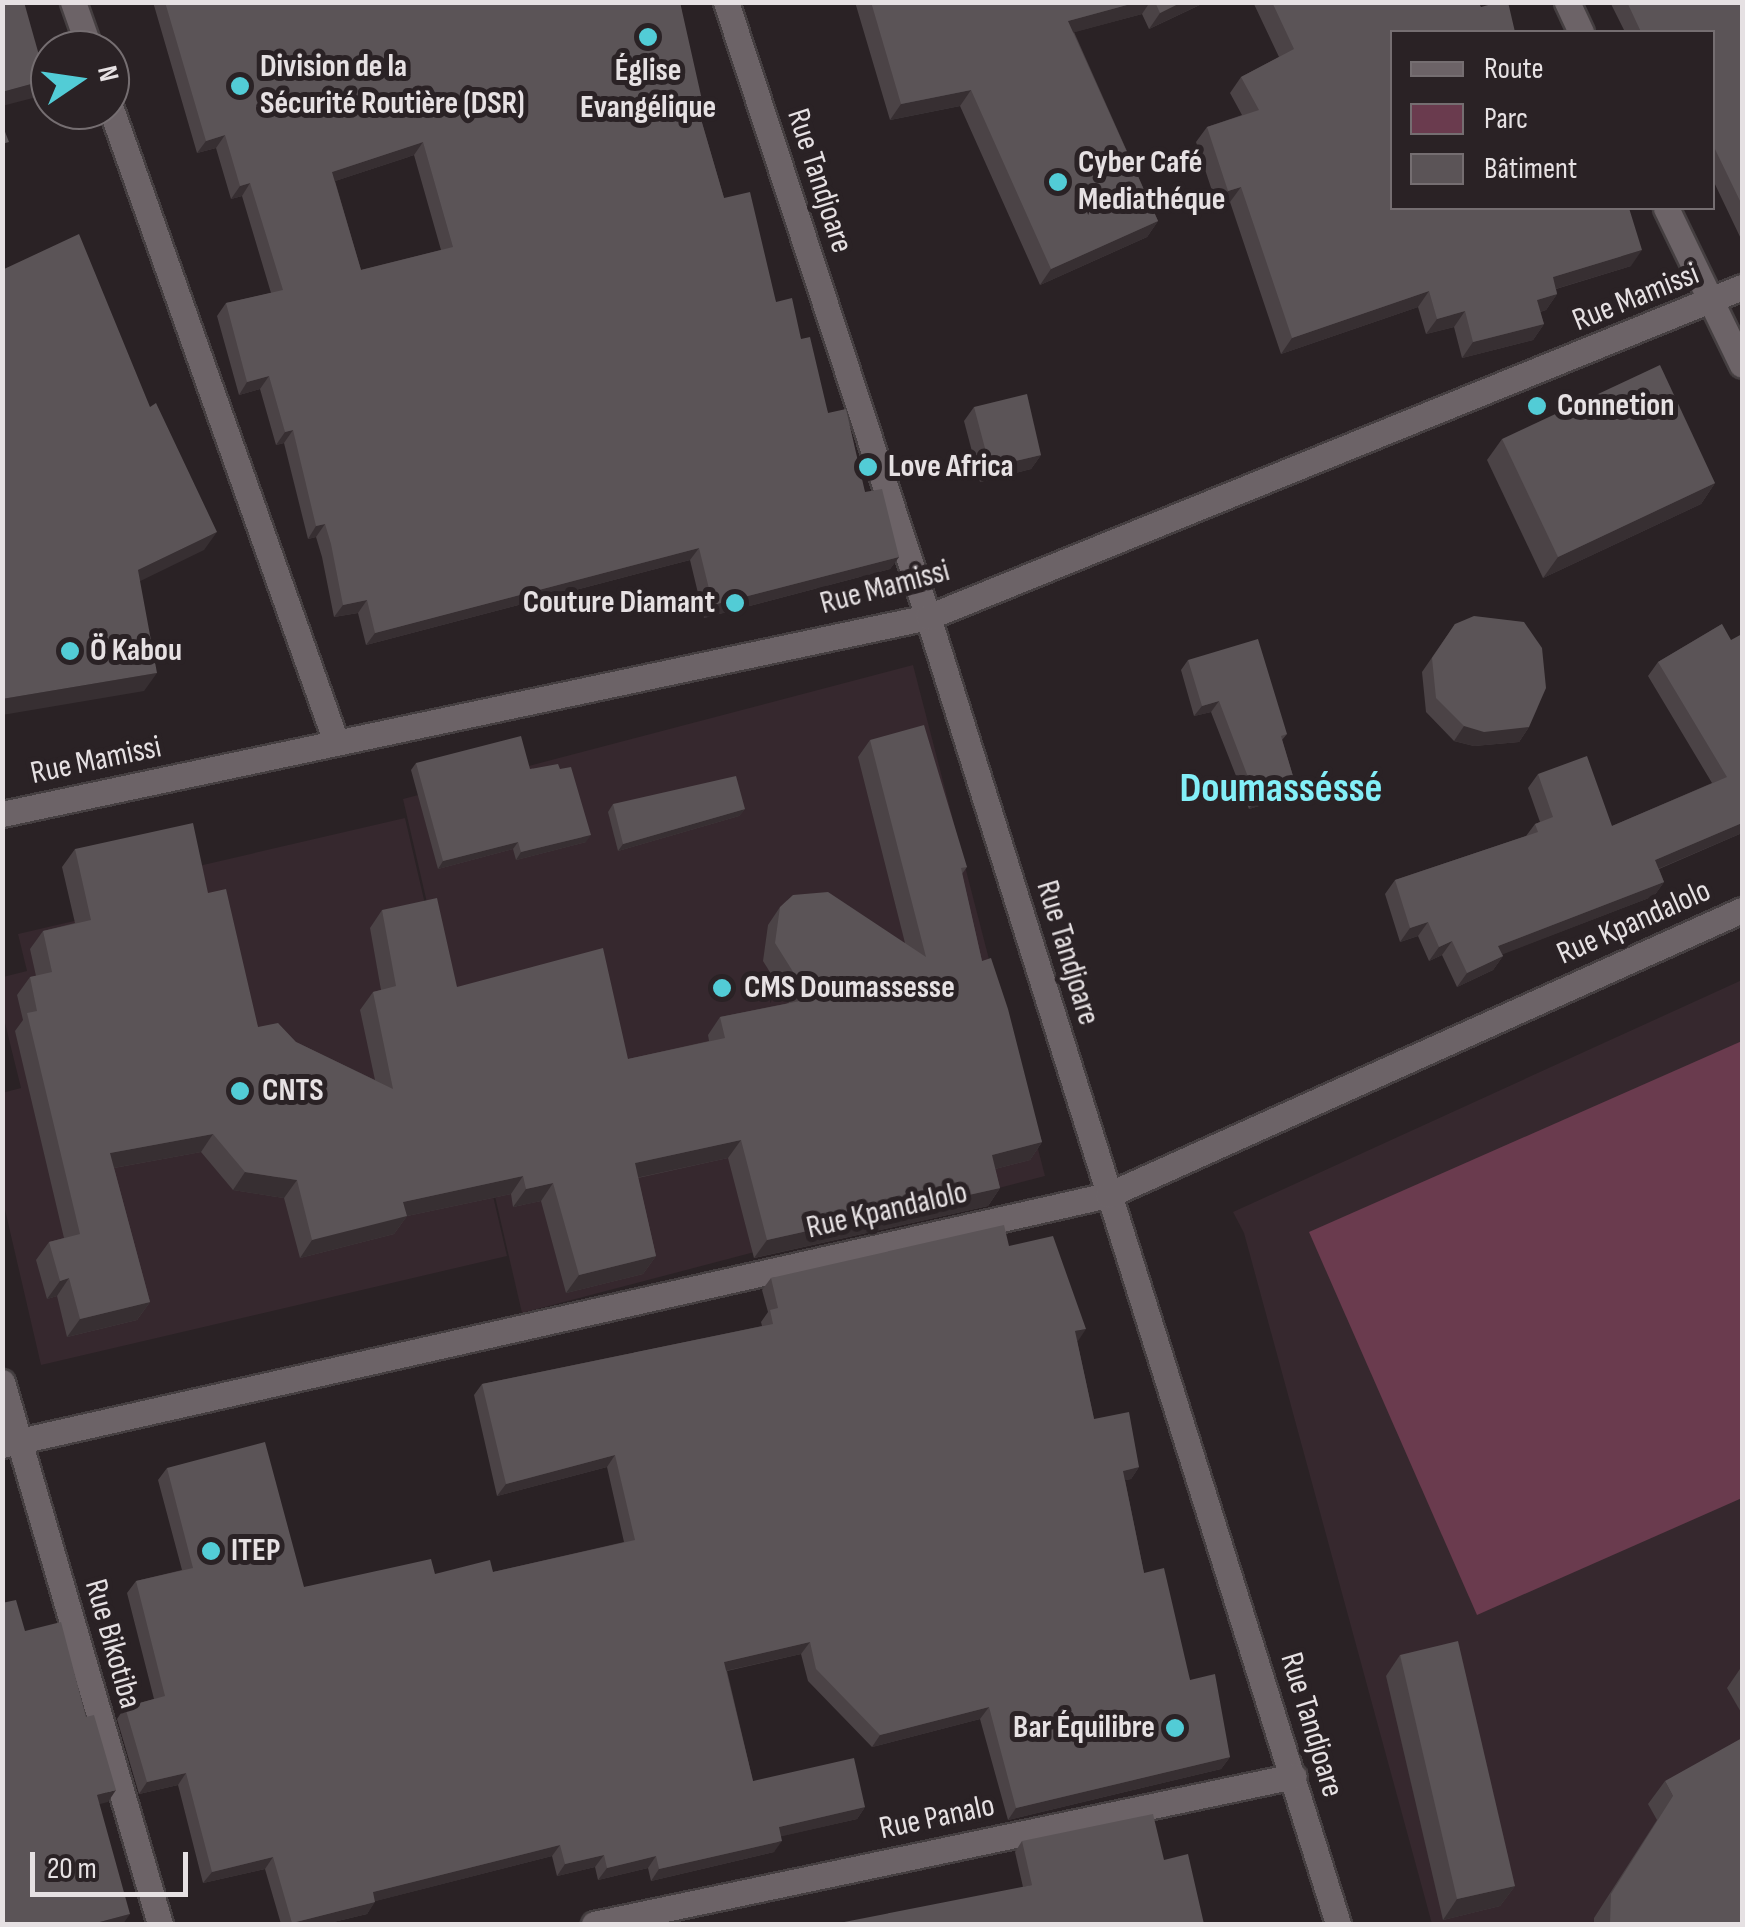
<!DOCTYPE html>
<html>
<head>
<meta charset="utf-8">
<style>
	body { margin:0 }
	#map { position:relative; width:1745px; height:1927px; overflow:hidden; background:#2a2225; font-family:"Sofia Sans Condensed",sans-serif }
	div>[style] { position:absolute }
	.built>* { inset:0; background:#36282e }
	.green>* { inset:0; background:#6a3b4e }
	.roads { filter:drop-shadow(2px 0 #453f41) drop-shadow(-2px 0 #453f41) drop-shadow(0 2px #453f41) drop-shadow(0 -2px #453f41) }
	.minor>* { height:25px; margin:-12.5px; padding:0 12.5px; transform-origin:12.5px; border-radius:12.5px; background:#6c6367 }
	.wall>* { inset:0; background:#4b4346 }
	.shaded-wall>* { inset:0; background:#372f32 }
	.building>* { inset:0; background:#5b5457 }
	.dots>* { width:28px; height:28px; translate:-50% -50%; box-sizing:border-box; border:5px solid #2a2225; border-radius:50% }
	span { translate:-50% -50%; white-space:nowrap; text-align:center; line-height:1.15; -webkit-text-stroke:10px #2a2225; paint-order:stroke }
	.poi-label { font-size:32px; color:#e6e1e3; font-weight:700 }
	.left { translate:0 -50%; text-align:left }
	.right { translate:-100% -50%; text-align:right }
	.street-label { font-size:32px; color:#e6e1e3 }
	.district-label { font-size:42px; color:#83eff8; font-weight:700 }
	.frame { position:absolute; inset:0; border:5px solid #e6e1e3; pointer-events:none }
	.legend { position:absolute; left:1390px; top:30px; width:325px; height:180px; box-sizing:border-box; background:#2a2225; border:2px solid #756e71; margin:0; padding:12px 18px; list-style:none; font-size:30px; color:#e6e1e3 }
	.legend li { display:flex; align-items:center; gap:20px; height:50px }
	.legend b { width:50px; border:2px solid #756e71 }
	.north { position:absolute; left:30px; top:30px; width:100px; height:100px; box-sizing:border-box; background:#2a2225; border:2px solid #756e71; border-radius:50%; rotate:77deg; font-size:28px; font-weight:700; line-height:40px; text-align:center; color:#e6e1e3 }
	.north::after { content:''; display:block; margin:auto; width:35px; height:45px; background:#52ccd6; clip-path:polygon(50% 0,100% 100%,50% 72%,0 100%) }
	.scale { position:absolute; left:30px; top:1852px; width:158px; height:45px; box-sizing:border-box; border:5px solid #e6e1e3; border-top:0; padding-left:12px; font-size:30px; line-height:35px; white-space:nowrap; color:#e6e1e3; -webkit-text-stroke:8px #2a2225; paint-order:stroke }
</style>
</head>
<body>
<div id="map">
	<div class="built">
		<div style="clip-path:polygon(913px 665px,1045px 1176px,522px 1313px,403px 799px)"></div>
		<div style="clip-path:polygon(405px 818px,507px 1256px,41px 1365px,3px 1201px,2px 1093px,21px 1088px,2px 1011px,3px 977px,27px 971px,18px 934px,195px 893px,190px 868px)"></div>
		<div style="clip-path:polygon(1742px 980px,1742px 1924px,1432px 1924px,1244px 1233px,1233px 1212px)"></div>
	</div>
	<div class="green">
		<div style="clip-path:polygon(1742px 1041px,1742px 1498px,1477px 1615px,1309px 1232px)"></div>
	</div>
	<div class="roads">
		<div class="minor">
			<div style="left:73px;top:2px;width:51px;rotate:70.5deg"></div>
			<div style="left:726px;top:2px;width:647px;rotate:71.82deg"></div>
			<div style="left:928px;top:617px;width:1370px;rotate:72.58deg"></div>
			<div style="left:1567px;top:2px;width:33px;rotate:65deg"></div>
			<div style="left:110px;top:106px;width:675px;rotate:70.44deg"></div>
			<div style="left:1666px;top:208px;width:174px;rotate:64.2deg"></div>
			<div style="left:2px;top:814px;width:947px;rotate:-12.01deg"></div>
			<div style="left:928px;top:617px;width:878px;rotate:-22.07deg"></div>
			<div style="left:2px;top:1382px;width:565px;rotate:73.75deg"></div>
			<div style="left:2px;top:1445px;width:1134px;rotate:-12.74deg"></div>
			<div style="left:1108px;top:1195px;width:695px;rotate:-24.21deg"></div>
			<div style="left:594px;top:1924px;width:715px;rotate:-11.94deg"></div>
		</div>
	</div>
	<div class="wall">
		<div style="clip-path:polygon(evenodd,153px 2px,680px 2px,697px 106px,724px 198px,776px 302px,801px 339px,828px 413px,865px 492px,899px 557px,890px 569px,704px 618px,690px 560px,366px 645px,358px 613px,334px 617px,322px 557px,316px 537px,308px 539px,284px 443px,276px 445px,260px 389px,239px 395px,217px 316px,226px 303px,271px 293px,242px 196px,231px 199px,216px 148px,197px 153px,153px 2px,414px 155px,441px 250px,361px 270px,335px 181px,414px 155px)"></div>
		<div style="clip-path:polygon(855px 2px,1206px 2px,1149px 29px,1142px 14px,1074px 32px,1158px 221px,1147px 237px,1040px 285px,960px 106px,890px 120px)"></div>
		<div style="clip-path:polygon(1253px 2px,1478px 2px,1392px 32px,1631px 266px,1556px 289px,1557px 294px,1546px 310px,1540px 312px,1544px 324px,1533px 340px,1462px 358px,1454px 327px,1426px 334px,1418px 307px,1281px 354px,1230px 202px,1217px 206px,1196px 142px,1207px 127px,1242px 115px,1230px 93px,1241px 77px,1279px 57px)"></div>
		<div style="clip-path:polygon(1610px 2px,1742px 2px,1742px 241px,1712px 178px,1712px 32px,1625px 32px)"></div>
		<div style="clip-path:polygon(974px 407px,1041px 455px,1031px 469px,980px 482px,964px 421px)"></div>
		<div style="clip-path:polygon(1502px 439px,1715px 483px,1701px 504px,1543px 578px,1487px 460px)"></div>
		<div style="clip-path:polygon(1455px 624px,1529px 727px,1519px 742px,1474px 746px,1454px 741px,1426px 712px,1422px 672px)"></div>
		<div style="clip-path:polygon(1722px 624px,1742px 833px,1659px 869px,1664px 882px,1654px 896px,1502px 954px,1503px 956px,1493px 970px,1457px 987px,1442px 955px,1429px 961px,1418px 936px,1400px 942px,1385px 894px,1395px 880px,1526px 836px,1535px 824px,1540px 822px,1528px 788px,1538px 774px,1612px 826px,1712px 783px,1648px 676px,1658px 662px)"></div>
		<div style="clip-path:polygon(1188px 660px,1287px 734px,1282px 740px,1296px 786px,1289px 797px,1249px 809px,1211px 712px,1194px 716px,1181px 670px)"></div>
		<div style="clip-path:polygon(870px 740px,967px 867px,962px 874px,982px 961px,1042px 1142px,1030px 1160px,995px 1169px,1000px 1188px,988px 1206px,754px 1258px,728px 1158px,638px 1178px,656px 1256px,643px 1274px,566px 1293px,541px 1201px,513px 1207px,511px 1194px,407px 1216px,394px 1234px,300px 1258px,284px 1198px,233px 1190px,201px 1152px,114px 1168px,150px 1302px,137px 1320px,67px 1337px,57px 1296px,47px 1299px,36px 1260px,49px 1242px,64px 1238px,15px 1031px,23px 1020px,17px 995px,30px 977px,36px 976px,30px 949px,43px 931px,75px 923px,62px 867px,75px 849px,208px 893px,258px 1027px,296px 1042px,375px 1080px,360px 1010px,373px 992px,381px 990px,370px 928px,382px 910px,457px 987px,628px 1059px,709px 1041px,708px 1035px,720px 1017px,789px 1003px,763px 961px,768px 925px,780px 907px,905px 943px,858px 757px)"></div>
		<div style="clip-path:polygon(416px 763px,530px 769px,586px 842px,516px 860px,513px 849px,438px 869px,411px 770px)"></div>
		<div style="clip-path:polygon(613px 804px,745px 809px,739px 816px,618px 851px,608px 812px)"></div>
		<div style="clip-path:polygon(1009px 1246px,1078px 1341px,1077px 1341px,1094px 1419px,1139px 1467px,1131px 1479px,1125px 1480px,1144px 1573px,1190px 1680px,1230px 1757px,1221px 1769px,1008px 1820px,980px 1719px,872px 1747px,808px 1681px,801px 1654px,727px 1671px,753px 1781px,865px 1807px,857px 1819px,781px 1836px,774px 1852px,651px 1881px,648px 1868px,598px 1880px,595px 1867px,557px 1876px,552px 1856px,375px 1901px,367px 1914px,325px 1924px,281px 1924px,265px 1869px,203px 1883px,178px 1785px,139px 1794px,117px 1719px,125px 1707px,154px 1699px,127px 1593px,136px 1581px,182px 1570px,158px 1480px,167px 1468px,304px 1587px,435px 1574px,493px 1572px,624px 1542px,607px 1467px,497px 1496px,474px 1395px,482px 1384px,762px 1326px,761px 1322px,768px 1312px,762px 1290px,771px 1278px)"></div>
		<div style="clip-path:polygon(1400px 1655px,1515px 1886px,1500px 1906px,1443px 1920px,1386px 1676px)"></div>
		<div style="clip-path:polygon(1742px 1666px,1742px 1714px,1727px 1688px)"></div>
		<div style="clip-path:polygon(1665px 1781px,1742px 1924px,1594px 1924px,1594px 1918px,1657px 1820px,1648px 1804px)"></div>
		<div style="clip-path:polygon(1022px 1841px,1164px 1860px,1023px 1887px,1015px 1852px)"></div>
	</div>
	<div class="shaded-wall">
		<div style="clip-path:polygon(1138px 2px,1150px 2px,1142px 14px,1057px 37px,1068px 21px)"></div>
		<div style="clip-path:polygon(1182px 2px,1206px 2px,1149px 29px,1160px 13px)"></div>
		<div style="clip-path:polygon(46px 80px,33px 98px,2px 106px,2px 92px)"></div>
		<div style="clip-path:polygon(971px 90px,960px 106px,890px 120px,901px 104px)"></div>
		<div style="clip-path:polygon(225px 135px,216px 148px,197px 153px,206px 141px)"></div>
		<div style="clip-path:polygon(423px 142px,414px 155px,323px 185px,332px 172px)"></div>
		<div style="clip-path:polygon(250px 183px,242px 196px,231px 199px,240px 186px)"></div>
		<div style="clip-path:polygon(1241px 187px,1230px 202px,1217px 206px,1228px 191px)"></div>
		<div style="clip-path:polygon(1158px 221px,1147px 237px,1040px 285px,1051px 269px)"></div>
		<div style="clip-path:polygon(1642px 250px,1631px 266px,1542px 293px,1553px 277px)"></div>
		<div style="clip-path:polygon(1429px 291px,1418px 307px,1281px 354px,1292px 338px)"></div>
		<div style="clip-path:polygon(1557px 294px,1546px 310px,1526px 316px,1537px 300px)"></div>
		<div style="clip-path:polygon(1465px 311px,1454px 327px,1426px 334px,1437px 319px)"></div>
		<div style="clip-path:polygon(1544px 324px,1533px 340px,1462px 358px,1473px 342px)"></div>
		<div style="clip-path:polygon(269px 376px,260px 389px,239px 395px,247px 382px)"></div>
		<div style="clip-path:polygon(293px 430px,284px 443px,276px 445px,285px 432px)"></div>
		<div style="clip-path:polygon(1041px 455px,1031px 469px,980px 482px,990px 467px)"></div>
		<div style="clip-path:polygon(1715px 483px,1701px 504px,1543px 578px,1558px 557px)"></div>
		<div style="clip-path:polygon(325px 524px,316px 537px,308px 539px,316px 526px)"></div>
		<div style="clip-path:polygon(217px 532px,204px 550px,126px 588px,138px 570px)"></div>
		<div style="clip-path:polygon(699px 548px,690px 560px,366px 645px,375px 633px)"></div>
		<div style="clip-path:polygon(899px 557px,890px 569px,704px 618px,713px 605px)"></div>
		<div style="clip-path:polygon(367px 600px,358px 613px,334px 617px,343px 605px)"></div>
		<div style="clip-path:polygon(157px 673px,144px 691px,2px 715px,2px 699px)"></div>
		<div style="clip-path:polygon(1219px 701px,1211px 712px,1194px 716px,1202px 706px)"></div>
		<div style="clip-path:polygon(1464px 726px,1529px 727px,1519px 742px,1474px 746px,1454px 741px)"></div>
		<div style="clip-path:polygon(1296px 786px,1289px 797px,1249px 809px,1256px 798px)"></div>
		<div style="clip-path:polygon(745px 809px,739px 816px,618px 851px,623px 844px)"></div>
		<div style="clip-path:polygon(1742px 823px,1742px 833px,1646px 874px,1655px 860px)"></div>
		<div style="clip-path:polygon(591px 835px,586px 842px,516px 860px,521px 852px)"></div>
		<div style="clip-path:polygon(518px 842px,513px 849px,438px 869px,443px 861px)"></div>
		<div style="clip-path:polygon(1664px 882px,1654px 896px,1488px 960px,1498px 946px)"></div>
		<div style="clip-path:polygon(1428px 922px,1418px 936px,1400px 942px,1410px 928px)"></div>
		<div style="clip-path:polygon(1452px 941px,1442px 955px,1429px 961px,1439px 947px)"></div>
		<div style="clip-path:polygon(1503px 956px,1493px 970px,1457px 987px,1467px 973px)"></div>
		<div style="clip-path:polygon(213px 1134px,201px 1152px,97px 1171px,110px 1153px)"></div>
		<div style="clip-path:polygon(741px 1140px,728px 1158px,622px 1181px,635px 1163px)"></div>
		<div style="clip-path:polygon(1042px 1142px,1030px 1160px,979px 1173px,992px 1155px)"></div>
		<div style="clip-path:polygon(245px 1172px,297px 1180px,284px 1198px,233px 1190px)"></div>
		<div style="clip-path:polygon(523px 1176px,511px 1194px,407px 1216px,394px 1234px,300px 1258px,312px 1240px,403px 1202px)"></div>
		<div style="clip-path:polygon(553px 1183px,541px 1201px,513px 1207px,526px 1189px)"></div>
		<div style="clip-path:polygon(1000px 1188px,988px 1206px,754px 1258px,767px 1240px)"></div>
		<div style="clip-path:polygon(656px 1256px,643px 1274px,566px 1293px,579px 1275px)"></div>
		<div style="clip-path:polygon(69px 1278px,57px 1296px,47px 1299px,60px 1281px)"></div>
		<div style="clip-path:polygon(150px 1302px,137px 1320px,67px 1337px,80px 1319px)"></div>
		<div style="clip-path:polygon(1086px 1329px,1078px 1341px,1066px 1343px,1075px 1331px)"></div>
		<div style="clip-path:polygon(615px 1455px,607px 1467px,497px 1496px,506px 1484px)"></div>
		<div style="clip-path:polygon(1139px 1467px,1131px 1479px,1115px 1482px,1123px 1471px)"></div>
		<div style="clip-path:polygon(810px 1642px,801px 1654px,716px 1673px,724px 1662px)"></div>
		<div style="clip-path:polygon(989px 1707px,980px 1719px,872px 1747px,880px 1735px)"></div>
		<div style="clip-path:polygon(1230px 1757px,1221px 1769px,1008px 1820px,1016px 1808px)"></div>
		<div style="clip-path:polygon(186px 1773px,178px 1785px,139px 1794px,147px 1782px)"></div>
		<div style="clip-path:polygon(116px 1790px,108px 1802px,88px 1807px,97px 1795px)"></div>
		<div style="clip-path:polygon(865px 1807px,857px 1819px,770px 1839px,779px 1827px)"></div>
		<div style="clip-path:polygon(782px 1841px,774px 1852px,651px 1881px,659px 1869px)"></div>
		<div style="clip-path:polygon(560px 1845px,552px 1856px,364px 1904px,373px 1892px)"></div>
		<div style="clip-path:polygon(604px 1855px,595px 1867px,557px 1876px,565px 1864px)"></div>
		<div style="clip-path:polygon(656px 1856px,648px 1868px,598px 1880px,607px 1868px)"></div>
		<div style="clip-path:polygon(273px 1857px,265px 1869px,203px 1883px,212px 1872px)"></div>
		<div style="clip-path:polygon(1515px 1886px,1500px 1906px,1443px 1920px,1457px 1899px)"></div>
		<div style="clip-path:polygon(375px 1902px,367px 1914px,325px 1924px,291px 1924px,292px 1923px)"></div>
		<div style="clip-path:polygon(130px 1914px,123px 1924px,95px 1924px,96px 1923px)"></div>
	</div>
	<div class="building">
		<div style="clip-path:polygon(2px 2px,24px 2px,46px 80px,2px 92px)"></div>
		<div style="clip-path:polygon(evenodd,165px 2px,680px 2px,702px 100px,696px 102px,724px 198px,750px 192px,776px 302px,792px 298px,801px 339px,810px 337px,828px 413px,846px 409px,865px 492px,882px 489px,899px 557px,713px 605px,699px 548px,375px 633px,367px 600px,343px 605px,331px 544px,325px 524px,316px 526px,293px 430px,285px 432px,269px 376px,247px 382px,226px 303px,283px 290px,250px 183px,240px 186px,225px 135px,206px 141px,165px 2px,423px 142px,453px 247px,361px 270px,332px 172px,423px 142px)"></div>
		<div style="clip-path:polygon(871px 2px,1138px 2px,1068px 21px,1158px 221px,1051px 269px,971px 90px,901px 104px)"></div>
		<div style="clip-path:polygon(1155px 2px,1182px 2px,1160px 13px)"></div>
		<div style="clip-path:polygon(1272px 2px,1478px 2px,1481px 7px,1499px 2px,1508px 2px,1515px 32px,1392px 32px,1392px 208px,1629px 208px,1642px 250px,1553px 277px,1557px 294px,1537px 300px,1544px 324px,1473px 342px,1465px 311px,1437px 319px,1429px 291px,1292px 338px,1241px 187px,1228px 191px,1207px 127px,1259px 110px,1241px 77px,1294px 49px)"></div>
		<div style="clip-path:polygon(1627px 2px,1742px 2px,1742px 205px,1712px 143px,1712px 32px,1641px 32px)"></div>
		<div style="clip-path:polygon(2px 124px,9px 142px,2px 144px)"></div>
		<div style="clip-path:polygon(79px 234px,150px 407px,156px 403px,217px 532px,138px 570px,157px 673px,2px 699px,2px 270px)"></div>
		<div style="clip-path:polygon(1660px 365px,1715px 483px,1558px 557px,1502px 439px)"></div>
		<div style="clip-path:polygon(1027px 394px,1041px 455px,990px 467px,974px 407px)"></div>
		<div style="clip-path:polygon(1474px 616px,1524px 622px,1542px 648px,1546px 688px,1529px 727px,1484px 732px,1464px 726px,1436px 698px,1432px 658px,1455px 624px)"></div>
		<div style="clip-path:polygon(1722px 624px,1731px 640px,1742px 634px,1742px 823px,1655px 860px,1664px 882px,1498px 946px,1503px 956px,1467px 973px,1452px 941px,1439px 947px,1428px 922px,1410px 928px,1395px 880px,1538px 832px,1535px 824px,1553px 817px,1538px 774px,1587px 756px,1612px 826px,1727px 777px,1658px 662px)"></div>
		<div style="clip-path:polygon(1258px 639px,1287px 734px,1281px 736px,1296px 786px,1256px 798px,1219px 701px,1202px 706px,1188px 660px)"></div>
		<div style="clip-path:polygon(924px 725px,967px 867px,961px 868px,982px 961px,991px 958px,1008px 1009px,1042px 1142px,992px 1155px,1000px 1188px,767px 1240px,741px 1140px,635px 1163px,656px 1256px,579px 1275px,553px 1183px,526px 1189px,523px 1176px,403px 1202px,407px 1216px,312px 1240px,297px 1180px,245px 1172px,213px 1134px,110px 1153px,150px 1302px,80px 1319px,69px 1278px,60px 1281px,49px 1242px,80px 1234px,27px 1013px,37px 1011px,30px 977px,52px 972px,43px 931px,91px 920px,75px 849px,193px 823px,208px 893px,226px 889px,258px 1027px,278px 1023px,296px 1042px,393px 1089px,373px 992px,396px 986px,382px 910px,437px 898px,457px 987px,603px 948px,628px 1059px,725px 1038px,720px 1017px,810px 999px,775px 943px,780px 907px,793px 895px,828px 892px,926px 957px,870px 740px)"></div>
		<div style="clip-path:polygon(521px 736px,530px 769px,558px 764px,560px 769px,571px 767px,591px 835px,521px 852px,518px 842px,443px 861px,416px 763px)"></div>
		<div style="clip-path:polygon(736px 776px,745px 809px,623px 844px,613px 804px)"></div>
		<div style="clip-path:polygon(1004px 1225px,1009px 1246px,1053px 1236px,1086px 1329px,1075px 1331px,1094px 1419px,1129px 1412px,1139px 1467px,1123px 1471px,1144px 1573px,1164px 1568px,1190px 1680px,1215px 1674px,1230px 1757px,1016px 1808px,989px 1707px,880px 1735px,816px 1669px,810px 1642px,724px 1662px,753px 1781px,854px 1758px,865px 1807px,779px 1827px,782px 1841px,659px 1869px,656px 1856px,607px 1868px,604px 1855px,565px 1864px,560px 1845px,373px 1892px,375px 1902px,292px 1923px,273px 1857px,212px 1872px,186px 1773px,147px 1782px,125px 1707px,165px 1696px,136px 1581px,193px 1568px,167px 1468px,265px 1442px,304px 1587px,431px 1559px,435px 1574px,490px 1560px,493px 1572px,635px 1540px,615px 1455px,506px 1484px,482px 1384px,773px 1324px,770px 1310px,778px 1308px,771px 1278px)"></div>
		<div style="clip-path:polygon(16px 1600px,25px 1631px,61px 1622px,86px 1717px,94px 1715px,116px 1790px,97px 1795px,130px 1914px,96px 1923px,96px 1924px,2px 1924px,2px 1603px)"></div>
		<div style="clip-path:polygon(1458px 1641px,1515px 1886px,1457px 1899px,1400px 1655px)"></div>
		<div style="clip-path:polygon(1742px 1738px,1742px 1924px,1610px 1924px,1611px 1894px,1673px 1796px,1665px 1781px)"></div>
		<div style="clip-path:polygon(1153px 1814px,1164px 1860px,1188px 1854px,1204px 1924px,834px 1924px,1032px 1885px,1022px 1841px)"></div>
	</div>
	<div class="dots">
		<div style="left:648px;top:37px;background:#52ccd6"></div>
		<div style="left:240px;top:86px;background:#52ccd6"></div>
		<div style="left:1058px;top:182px;background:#52ccd6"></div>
		<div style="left:1537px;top:406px;background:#52ccd6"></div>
		<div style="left:868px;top:467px;background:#52ccd6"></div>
		<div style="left:735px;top:603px;background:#52ccd6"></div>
		<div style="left:70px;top:651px;background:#52ccd6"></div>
		<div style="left:722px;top:988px;background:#52ccd6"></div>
		<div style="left:240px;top:1091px;background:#52ccd6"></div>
		<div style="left:211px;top:1551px;background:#52ccd6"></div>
		<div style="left:1175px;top:1728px;background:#52ccd6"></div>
	</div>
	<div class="poi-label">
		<span class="left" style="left:260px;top:86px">Division de la<br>Sécurité Routière (DSR)</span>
		<span style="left:648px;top:90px">Église<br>Evangélique</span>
		<span class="left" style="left:1078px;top:182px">Cyber Café<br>Mediathéque</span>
		<span class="left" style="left:1557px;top:406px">Connetion</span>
		<span class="left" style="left:888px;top:467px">Love Africa</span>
		<span class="right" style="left:715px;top:603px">Couture Diamant</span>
		<span class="left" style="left:90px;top:651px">Ö Kabou</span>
		<span class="left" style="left:744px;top:988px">CMS Doumassesse</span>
		<span class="left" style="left:262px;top:1091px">CNTS</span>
		<span class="left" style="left:231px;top:1551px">ITEP</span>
		<span class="right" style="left:1155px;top:1728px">Bar Équilibre</span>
	</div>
	<div class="street-label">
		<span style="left:819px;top:181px;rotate:72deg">Rue Tandjoare</span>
		<span style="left:1636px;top:298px;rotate:-22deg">Rue Mamissi</span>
		<span style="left:885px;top:588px;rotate:-15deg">Rue Mamissi</span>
		<span style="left:96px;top:761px;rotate:-12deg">Rue Mamissi</span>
		<span style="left:1634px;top:923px;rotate:-24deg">Rue Kpandalolo</span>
		<span style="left:1067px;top:953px;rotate:73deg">Rue Tandjoare</span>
		<span style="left:887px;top:1211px;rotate:-13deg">Rue Kpandalolo</span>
		<span style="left:112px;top:1644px;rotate:74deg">Rue Bikotiba</span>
		<span style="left:1311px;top:1725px;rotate:73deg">Rue Tandjoare</span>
		<span style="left:937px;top:1818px;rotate:-12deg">Rue Panalo</span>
	</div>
	<div class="district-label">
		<span style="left:1281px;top:789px">Doumasséssé</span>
	</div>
	<div class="frame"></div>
	<ul class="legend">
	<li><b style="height:12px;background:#6c6367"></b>Route</li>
	<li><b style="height:28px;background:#6a3b4e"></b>Parc</li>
	<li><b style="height:28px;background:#5b5457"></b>Bâtiment</li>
	</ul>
	<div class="north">N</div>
	<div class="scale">20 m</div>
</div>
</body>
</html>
